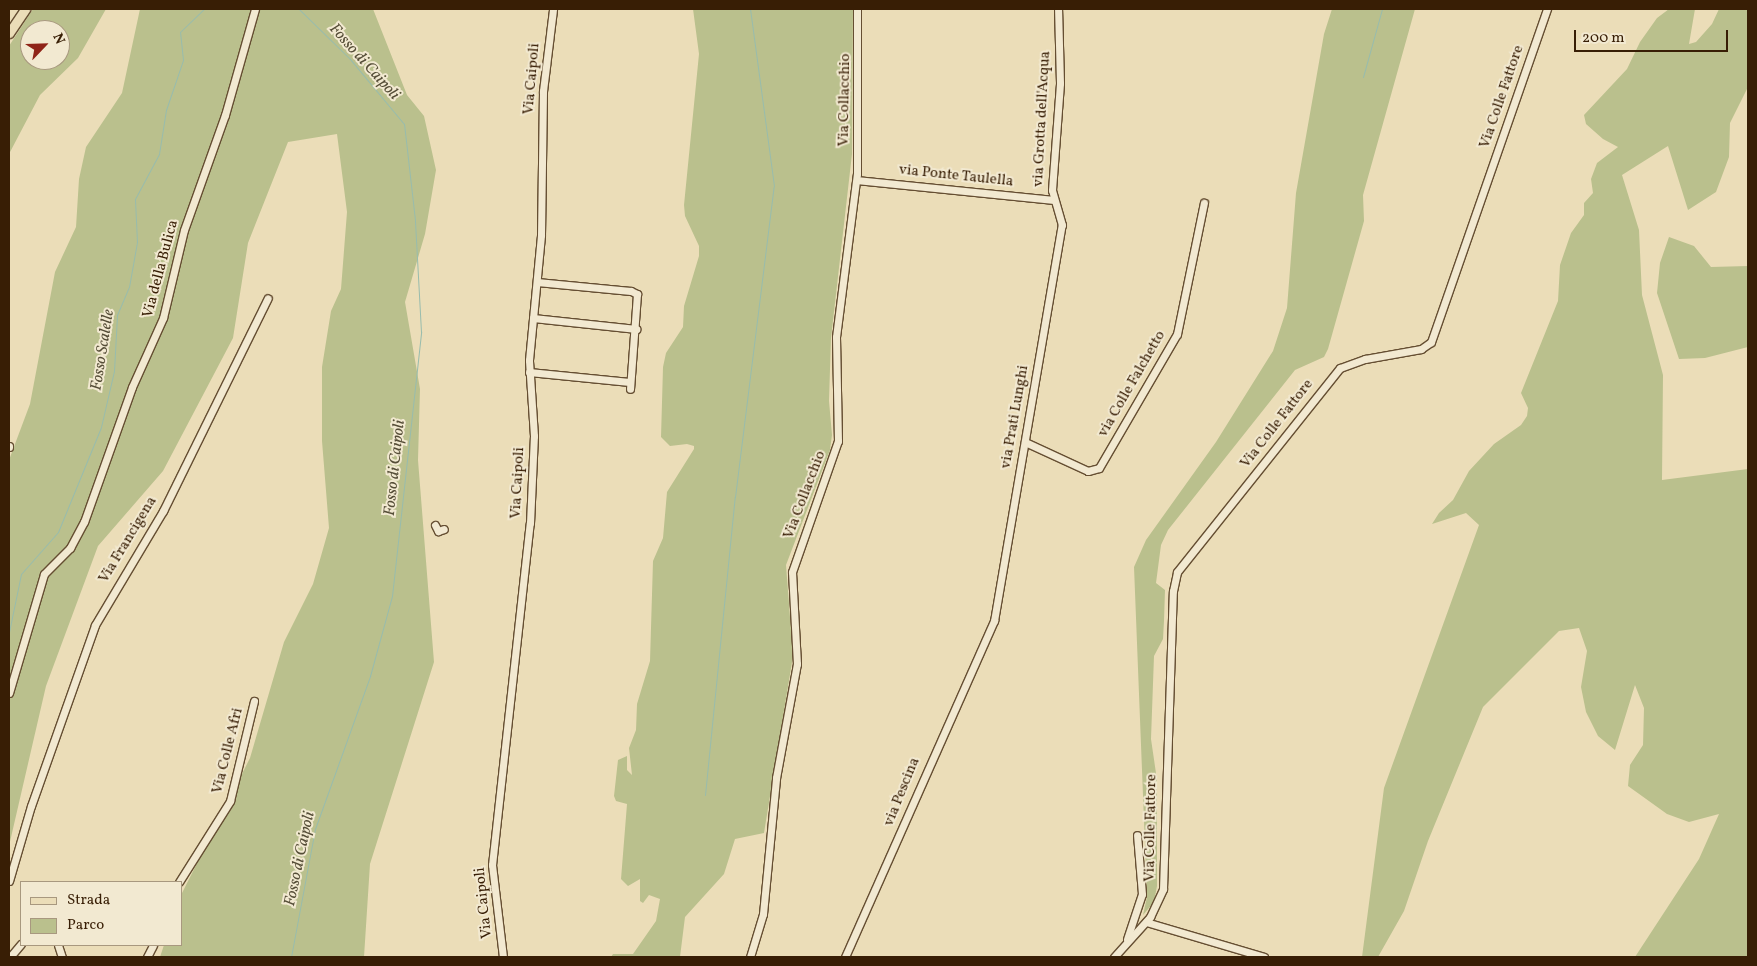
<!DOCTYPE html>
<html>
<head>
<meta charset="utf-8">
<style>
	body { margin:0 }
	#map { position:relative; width:1757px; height:966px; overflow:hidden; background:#ebddb8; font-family:Vollkorn,serif }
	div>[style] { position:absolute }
	.green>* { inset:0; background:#bac08d }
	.stream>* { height:1px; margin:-0.5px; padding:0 0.5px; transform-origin:0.5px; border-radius:0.5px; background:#98bcad }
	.roads { filter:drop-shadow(1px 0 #654e32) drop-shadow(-1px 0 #654e32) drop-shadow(0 1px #654e32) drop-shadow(0 -1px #654e32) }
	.minor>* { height:7px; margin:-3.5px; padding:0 3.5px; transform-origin:3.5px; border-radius:3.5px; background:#f2e9d1 }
	.major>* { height:9px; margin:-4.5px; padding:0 4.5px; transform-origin:4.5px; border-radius:4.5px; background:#ebddb8 }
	span { translate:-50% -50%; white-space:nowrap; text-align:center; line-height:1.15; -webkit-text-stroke:4px #f2e9d1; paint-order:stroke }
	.street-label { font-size:15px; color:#381e05 }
	.water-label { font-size:16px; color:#554d37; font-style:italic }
	.frame { position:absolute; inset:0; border:10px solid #381e05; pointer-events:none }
	.legend { position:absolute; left:20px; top:881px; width:162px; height:65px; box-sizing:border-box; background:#f2e9d1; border:1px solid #a8987f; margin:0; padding:6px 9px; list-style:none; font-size:15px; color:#381e05 }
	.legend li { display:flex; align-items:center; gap:10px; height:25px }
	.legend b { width:25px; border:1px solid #a8987f }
	.north { position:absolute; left:20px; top:20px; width:50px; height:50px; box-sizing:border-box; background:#f2e9d1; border:1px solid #a8987f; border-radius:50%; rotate:66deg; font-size:14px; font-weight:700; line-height:20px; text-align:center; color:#381e05 }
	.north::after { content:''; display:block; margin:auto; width:18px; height:22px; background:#8f2418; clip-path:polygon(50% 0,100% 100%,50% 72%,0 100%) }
	.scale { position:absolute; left:1574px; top:30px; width:154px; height:22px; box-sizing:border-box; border:2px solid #381e05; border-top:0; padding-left:6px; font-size:15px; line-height:18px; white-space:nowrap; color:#381e05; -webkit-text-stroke:4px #f2e9d1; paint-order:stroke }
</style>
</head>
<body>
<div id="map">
	<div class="green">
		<div style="clip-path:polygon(evenodd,33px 9px,106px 9px,78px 58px,40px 95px,9px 154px,9px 46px,33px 9px,30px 30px,60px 30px,60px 60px,30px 60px,30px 30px)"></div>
		<div style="clip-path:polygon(140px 9px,373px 9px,407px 95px,424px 116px,436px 170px,425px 234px,405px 302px,420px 389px,418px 460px,434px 662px,370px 864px,364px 957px,160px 957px,164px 945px,181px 945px,181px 895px,250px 758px,284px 642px,313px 584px,329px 528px,322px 441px,322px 367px,331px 311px,341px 289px,347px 212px,337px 134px,288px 142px,248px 243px,233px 338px,163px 471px,98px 546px,46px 686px,9px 846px,9px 460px,30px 404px,55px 272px,76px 227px,79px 179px,86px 147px,122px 93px)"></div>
		<div style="clip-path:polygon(693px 9px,853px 9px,852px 154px,831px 338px,829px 401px,832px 435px,830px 450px,786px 565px,793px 656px,764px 833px,735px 839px,724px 874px,685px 917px,680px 957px,611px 957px,613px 954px,633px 954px,656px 921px,660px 899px,649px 895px,643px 903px,640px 901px,640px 879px,628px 886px,621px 879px,627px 804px,616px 801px,614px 796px,618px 760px,627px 756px,627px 770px,632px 775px,629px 748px,636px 730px,637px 704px,650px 661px,653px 561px,663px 538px,667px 492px,694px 449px,694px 446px,687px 444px,670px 446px,661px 437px,663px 367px,666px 353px,683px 327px,684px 306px,699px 256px,699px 246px,685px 216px,684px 205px,699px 54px)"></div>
		<div style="clip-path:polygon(1332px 9px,1415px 9px,1363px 195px,1364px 221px,1328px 349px,1324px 357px,1295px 370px,1168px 530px,1161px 545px,1156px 583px,1165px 590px,1164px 621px,1163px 639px,1154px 656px,1151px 739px,1157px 780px,1157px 886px,1154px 902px,1143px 915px,1147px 897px,1134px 567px,1146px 540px,1216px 442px,1273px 351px,1287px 308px,1296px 193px,1324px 34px)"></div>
		<div style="clip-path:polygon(1669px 9px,1695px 9px,1689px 44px,1696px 42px,1712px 24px,1719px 9px,1748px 9px,1748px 87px,1730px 123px,1729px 157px,1716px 192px,1688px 210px,1668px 146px,1622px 175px,1639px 230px,1642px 295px,1663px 375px,1662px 480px,1748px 469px,1748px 957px,1635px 957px,1699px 859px,1719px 814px,1689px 822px,1667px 814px,1628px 786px,1630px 765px,1643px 745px,1644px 708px,1635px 685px,1615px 750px,1598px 736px,1586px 712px,1581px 687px,1587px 651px,1579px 628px,1559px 631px,1483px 707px,1428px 841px,1404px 911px,1378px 957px,1362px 957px,1384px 788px,1479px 525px,1466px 513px,1432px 524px,1439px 513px,1453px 500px,1469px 471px,1494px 444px,1521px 425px,1527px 416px,1528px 408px,1521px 393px,1558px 301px,1560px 265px,1571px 233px,1584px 215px,1584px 203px,1593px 193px,1591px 179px,1597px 163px,1618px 147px,1603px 139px,1586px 124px,1584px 115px,1627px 69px,1640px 42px,1657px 18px)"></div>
		<div style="clip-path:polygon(1669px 237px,1694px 246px,1711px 267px,1748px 266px,1748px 347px,1705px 358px,1679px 359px,1657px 293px,1660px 263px)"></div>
	</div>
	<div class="stream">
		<div style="left:1363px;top:77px;width:71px;rotate:-74.4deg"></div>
		<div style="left:9px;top:632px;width:59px;rotate:-78.3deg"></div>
		<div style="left:21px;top:574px;width:56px;rotate:-48.6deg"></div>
		<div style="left:58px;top:532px;width:113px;rotate:-67.7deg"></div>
		<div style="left:101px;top:427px;width:57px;rotate:-76.9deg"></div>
		<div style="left:114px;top:371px;width:56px;rotate:-86.9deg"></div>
		<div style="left:117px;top:315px;width:30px;rotate:-67deg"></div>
		<div style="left:129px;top:287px;width:46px;rotate:-79.9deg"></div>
		<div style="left:137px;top:242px;width:43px;rotate:-92.7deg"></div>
		<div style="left:135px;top:199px;width:51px;rotate:-61.9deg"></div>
		<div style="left:159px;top:154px;width:45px;rotate:-81deg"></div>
		<div style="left:166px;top:110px;width:53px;rotate:-71.2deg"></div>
		<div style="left:183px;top:60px;width:28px;rotate:-96deg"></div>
		<div style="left:180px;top:32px;width:33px;rotate:-44deg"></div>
		<div style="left:705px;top:795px;width:300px;rotate:-84.3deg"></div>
		<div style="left:735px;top:497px;width:313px;rotate:-82.9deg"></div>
		<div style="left:774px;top:186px;width:179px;rotate:-97.7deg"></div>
		<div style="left:291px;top:957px;width:130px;rotate:-79.4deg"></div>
		<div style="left:315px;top:829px;width:163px;rotate:-70.2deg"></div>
		<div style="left:370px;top:676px;width:83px;rotate:-74.6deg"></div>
		<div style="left:392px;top:596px;width:266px;rotate:-83.7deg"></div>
		<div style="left:421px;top:332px;width:112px;rotate:-93.1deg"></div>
		<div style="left:415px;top:220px;width:97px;rotate:-96.5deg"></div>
		<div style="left:404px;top:124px;width:85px;rotate:-129.7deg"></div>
		<div style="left:350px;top:59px;width:71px;rotate:-135.6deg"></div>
	</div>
	<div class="roads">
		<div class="minor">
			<div style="left:857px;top:180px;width:197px;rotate:5.8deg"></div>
			<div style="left:537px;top:282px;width:94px;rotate:5.5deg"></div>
			<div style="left:631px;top:291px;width:7px;rotate:27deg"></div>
			<div style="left:637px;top:294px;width:95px;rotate:94.2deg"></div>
			<div style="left:533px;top:318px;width:104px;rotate:6.1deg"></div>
			<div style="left:529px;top:372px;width:101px;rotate:5.7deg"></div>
			<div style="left:1025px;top:442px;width:69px;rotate:24.7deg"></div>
			<div style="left:1088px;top:471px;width:11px;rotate:-15deg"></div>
			<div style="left:1099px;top:468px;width:155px;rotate:-59.8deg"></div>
			<div style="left:1177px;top:334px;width:134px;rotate:-78.4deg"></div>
			<div style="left:9px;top:447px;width:1px;rotate:-90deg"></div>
			<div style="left:435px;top:525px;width:7px;rotate:63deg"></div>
			<div style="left:438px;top:531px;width:6px;rotate:-18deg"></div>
			<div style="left:9px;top:693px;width:124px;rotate:-73.6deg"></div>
			<div style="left:44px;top:574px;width:37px;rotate:-45deg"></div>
			<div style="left:70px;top:548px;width:30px;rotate:-62deg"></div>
			<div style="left:84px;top:522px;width:143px;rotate:-70.4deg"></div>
			<div style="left:132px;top:387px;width:76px;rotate:-65.8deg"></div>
			<div style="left:163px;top:318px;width:90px;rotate:-76.6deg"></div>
			<div style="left:184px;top:230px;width:122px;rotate:-70.4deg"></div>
			<div style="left:225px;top:115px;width:110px;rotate:-74.2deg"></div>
			<div style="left:9px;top:881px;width:78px;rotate:-73.7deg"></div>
			<div style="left:31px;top:806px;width:192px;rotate:-70.5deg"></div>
			<div style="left:95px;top:625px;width:133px;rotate:-59.2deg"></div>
			<div style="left:163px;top:511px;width:237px;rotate:-63.8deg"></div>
			<div style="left:179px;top:882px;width:96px;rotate:-57.8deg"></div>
			<div style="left:230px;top:801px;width:103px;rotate:-76.5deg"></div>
			<div style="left:1146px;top:922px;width:123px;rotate:16.5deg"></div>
			<div style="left:1127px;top:939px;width:47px;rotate:-71.6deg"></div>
			<div style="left:1142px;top:894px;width:59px;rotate:-94.8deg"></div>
			<div style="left:58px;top:945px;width:13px;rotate:72deg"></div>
			<div style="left:10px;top:957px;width:17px;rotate:-50deg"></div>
			<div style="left:147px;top:957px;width:13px;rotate:-63deg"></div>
			<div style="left:503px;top:957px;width:93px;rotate:-96.8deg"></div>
			<div style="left:492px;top:865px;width:344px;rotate:-83.7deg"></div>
			<div style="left:530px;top:523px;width:87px;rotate:-87.4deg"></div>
			<div style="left:534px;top:436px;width:76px;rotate:-93.8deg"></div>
			<div style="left:529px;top:360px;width:126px;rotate:-84.5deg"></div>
			<div style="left:541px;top:235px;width:144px;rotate:-89.2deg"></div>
			<div style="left:543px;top:91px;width:83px;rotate:-83deg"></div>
			<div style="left:750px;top:957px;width:45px;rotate:-73.2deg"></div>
			<div style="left:763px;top:914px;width:137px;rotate:-84.5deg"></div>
			<div style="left:776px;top:778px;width:116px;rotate:-79.6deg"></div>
			<div style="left:797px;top:664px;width:92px;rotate:-93.1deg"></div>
			<div style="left:792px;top:572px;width:139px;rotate:-70.7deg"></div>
			<div style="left:838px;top:441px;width:104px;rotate:-91.1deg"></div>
			<div style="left:836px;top:337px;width:164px;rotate:-82.7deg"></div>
			<div style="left:857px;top:174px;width:165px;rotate:-90deg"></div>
			<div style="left:845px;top:957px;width:368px;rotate:-66.1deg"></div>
			<div style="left:994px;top:621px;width:402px;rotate:-80.3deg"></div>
			<div style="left:1062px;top:225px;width:36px;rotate:-106deg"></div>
			<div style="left:1052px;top:190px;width:107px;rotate:-85.7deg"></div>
			<div style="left:1060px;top:83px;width:74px;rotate:-91.5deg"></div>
			<div style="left:1114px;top:957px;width:54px;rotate:-48deg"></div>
			<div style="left:1150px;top:917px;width:31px;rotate:-65deg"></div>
			<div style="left:1163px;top:889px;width:298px;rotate:-88.1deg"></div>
			<div style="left:1173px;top:591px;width:19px;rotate:-78deg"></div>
			<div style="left:1177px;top:572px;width:261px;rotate:-51.4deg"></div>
			<div style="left:1340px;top:368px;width:27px;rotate:-20deg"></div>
			<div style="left:1365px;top:359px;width:57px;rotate:-10.1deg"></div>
			<div style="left:1421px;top:349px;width:12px;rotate:-35deg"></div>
			<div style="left:1431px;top:342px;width:353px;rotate:-70.8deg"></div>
		</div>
		<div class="major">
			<div style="left:9px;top:33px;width:29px;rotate:-56deg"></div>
		</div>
	</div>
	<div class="street-label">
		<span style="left:532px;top:79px;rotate:-85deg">Via Caipoli</span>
		<span style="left:1502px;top:97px;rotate:-71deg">Via Colle Fattore</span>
		<span style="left:845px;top:100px;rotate:-89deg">Via Collacchio</span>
		<span style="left:1042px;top:119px;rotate:-87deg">via Grotta dell'Acqua</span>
		<span style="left:956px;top:176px;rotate:6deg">via Ponte Taulella</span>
		<span style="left:161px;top:269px;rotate:-75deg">Via della Bulica</span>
		<span style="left:1132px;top:384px;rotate:-60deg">via Colle Falchetto</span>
		<span style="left:1015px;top:417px;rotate:-80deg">via Prati Lunghi</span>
		<span style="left:1277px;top:424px;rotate:-52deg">Via Colle Fattore</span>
		<span style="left:518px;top:483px;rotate:-87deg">Via Caipoli</span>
		<span style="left:805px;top:495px;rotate:-69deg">Via Collacchio</span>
		<span style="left:128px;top:540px;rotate:-59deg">Via Francigena</span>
		<span style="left:228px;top:751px;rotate:-76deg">Via Colle Afri</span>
		<span style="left:902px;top:792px;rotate:-68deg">via Pescina</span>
		<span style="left:1151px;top:828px;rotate:-89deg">Via Colle Fattore</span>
		<span style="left:484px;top:903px;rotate:-96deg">Via Caipoli</span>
	</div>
	<div class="water-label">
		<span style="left:364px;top:62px;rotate:48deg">Fosso di Caipoli</span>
		<span style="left:103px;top:350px;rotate:-81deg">Fosso Scalelle</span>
		<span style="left:395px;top:468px;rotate:-84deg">Fosso di Caipoli</span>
		<span style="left:300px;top:859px;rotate:-78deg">Fosso di Caipoli</span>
	</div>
	<div class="frame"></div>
	<ul class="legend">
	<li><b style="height:6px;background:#ebddb8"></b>Strada</li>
	<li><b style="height:14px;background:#bac08d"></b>Parco</li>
	</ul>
	<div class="north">N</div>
	<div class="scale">200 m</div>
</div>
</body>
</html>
